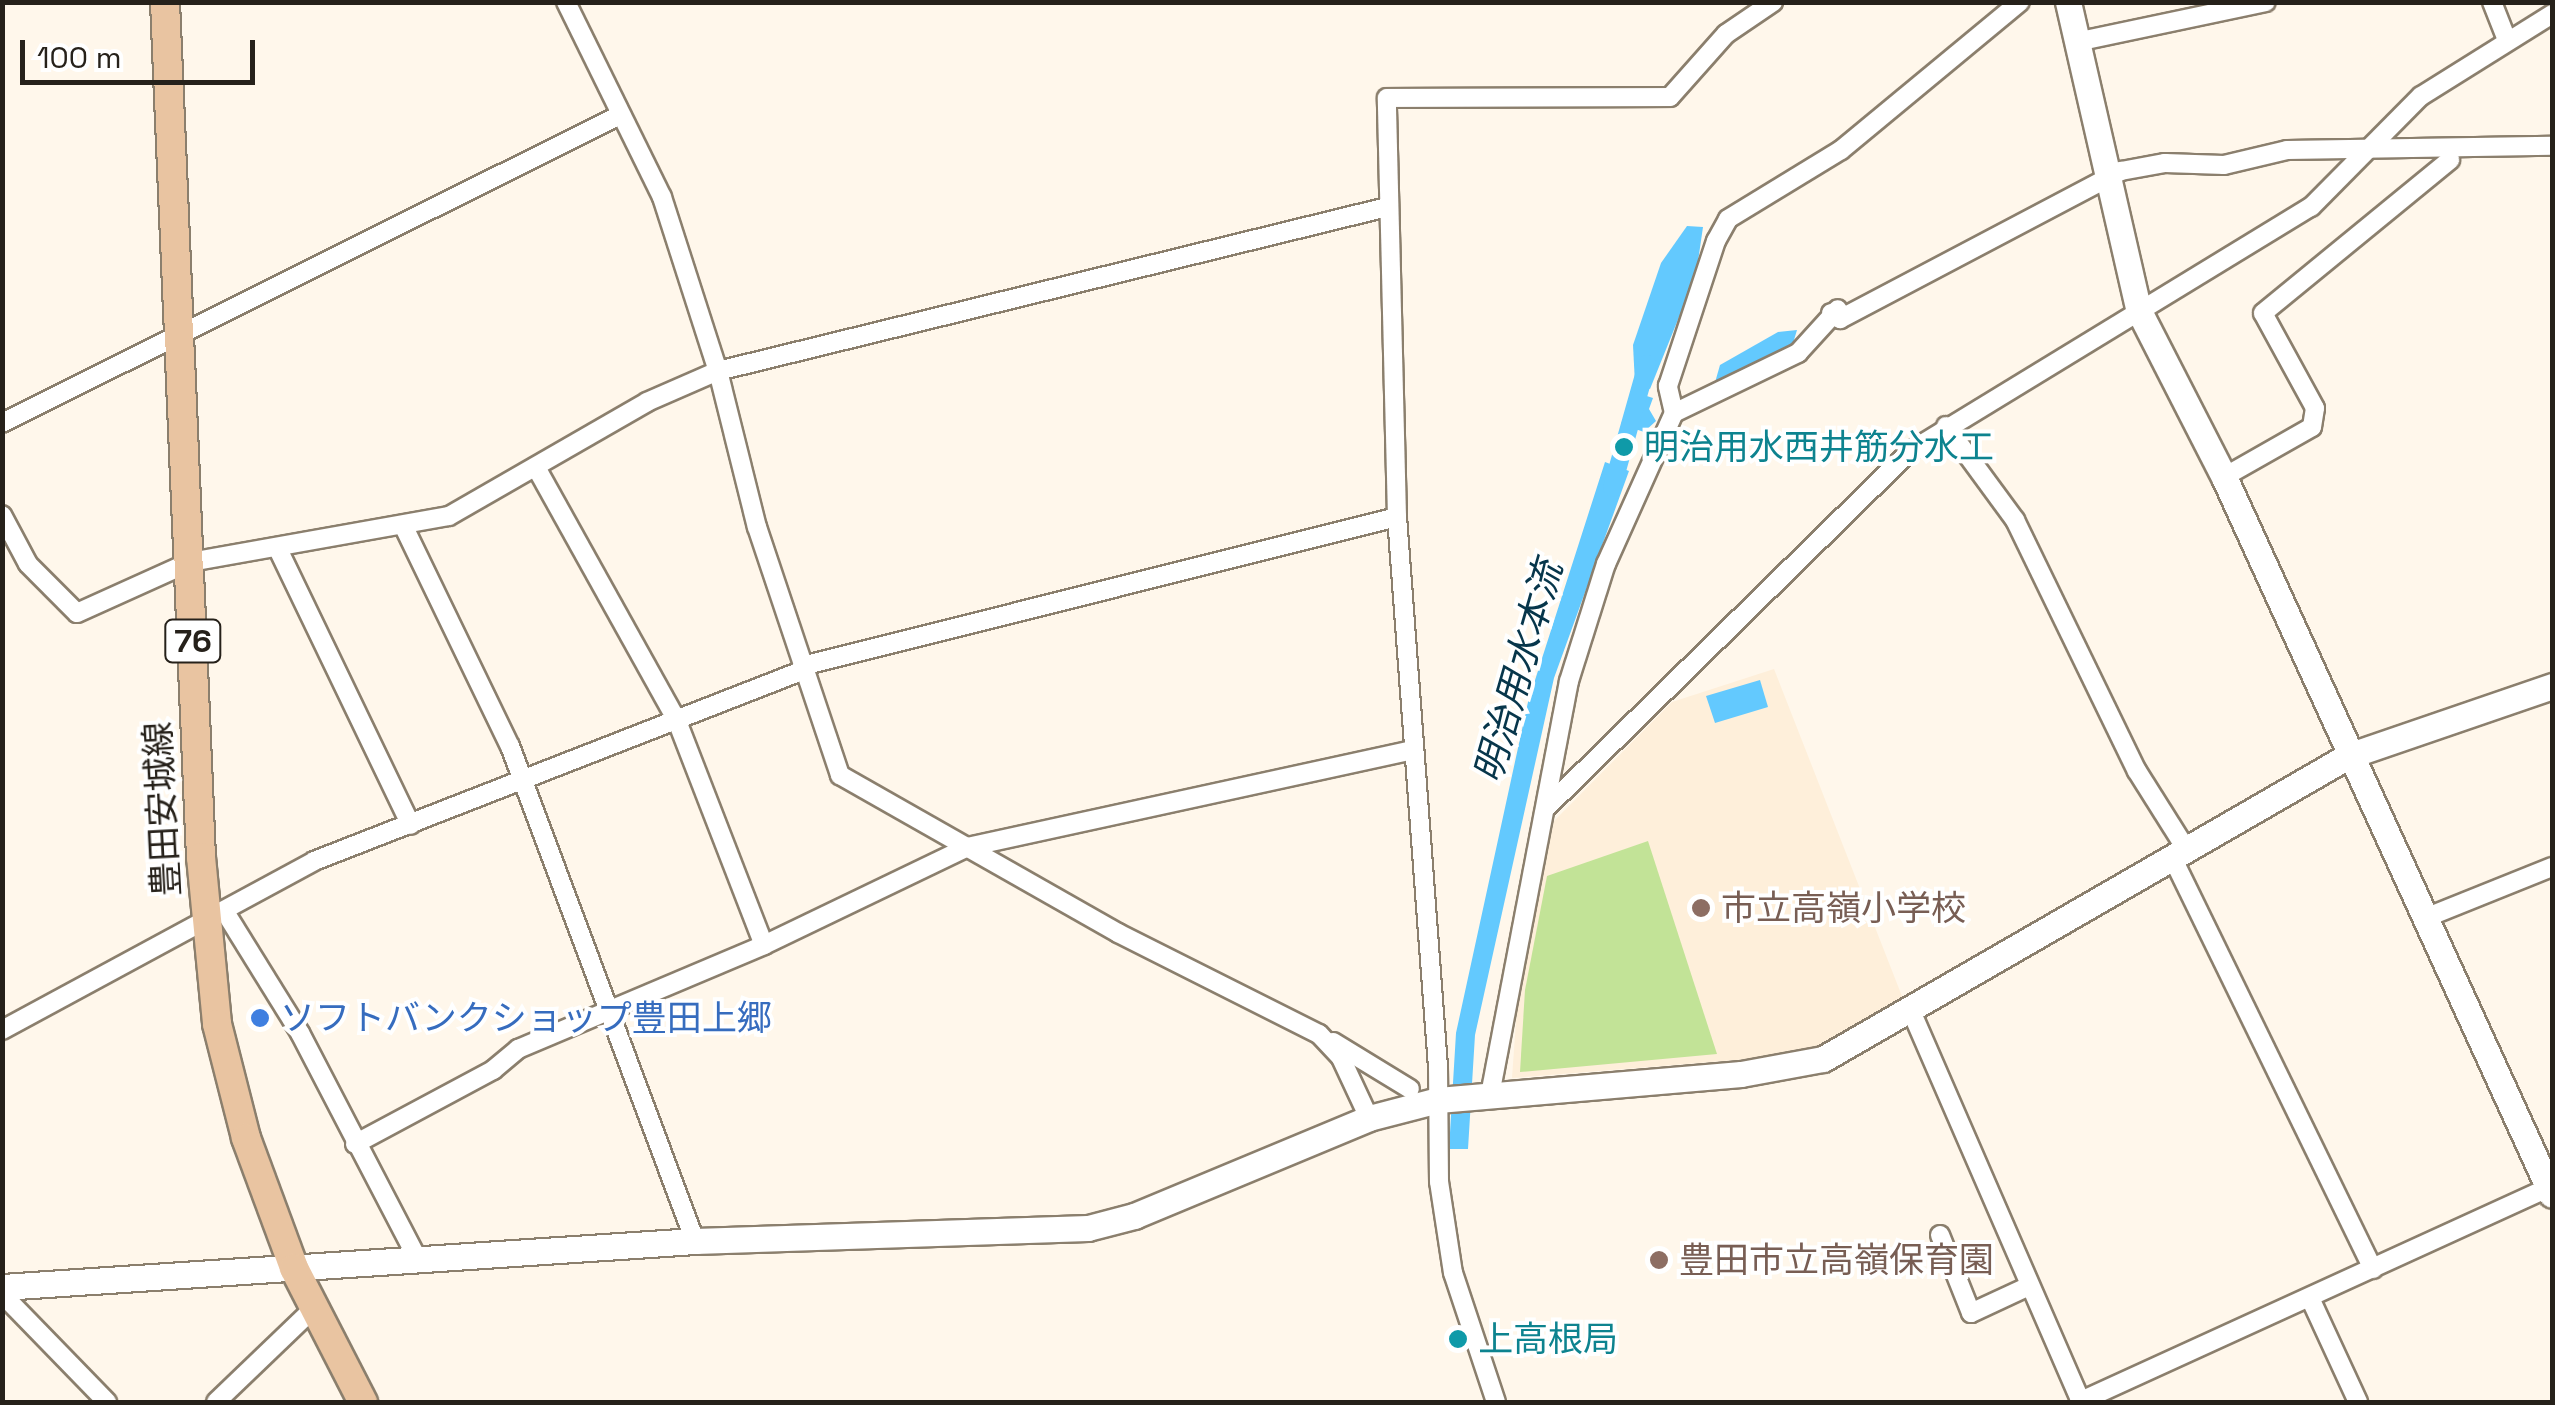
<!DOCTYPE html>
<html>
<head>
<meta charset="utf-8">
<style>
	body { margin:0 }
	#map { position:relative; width:2555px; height:1405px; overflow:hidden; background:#fff7eb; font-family:"Space Grotesk","Noto Sans JP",sans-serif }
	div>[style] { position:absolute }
	.built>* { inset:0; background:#feefda }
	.green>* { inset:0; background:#c2e397 }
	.water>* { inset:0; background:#63c9fe }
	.canal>* { height:18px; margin:-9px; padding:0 9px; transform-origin:9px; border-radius:9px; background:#63c9fe }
	.roads { filter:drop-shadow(2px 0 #8b7f6d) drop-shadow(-2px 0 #8b7f6d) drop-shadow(0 2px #8b7f6d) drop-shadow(0 -2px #8b7f6d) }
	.street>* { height:18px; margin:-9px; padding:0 9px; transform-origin:9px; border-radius:9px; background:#fff }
	.secondary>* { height:25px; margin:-12.5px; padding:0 12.5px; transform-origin:12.5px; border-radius:12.5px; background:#fff }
	.primary>* { height:28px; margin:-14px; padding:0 14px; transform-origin:14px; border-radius:14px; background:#e9c4a1 }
	.dots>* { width:28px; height:28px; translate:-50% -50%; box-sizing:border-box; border:5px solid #fff; border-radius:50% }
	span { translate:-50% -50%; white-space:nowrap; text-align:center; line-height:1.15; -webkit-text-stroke:8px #fff; paint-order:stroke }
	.shield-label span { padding:2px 8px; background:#fff; border:2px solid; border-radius:8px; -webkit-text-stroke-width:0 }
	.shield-label { font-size:32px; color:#26211a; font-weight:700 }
	.culture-label { font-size:35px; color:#0d838f }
	.left { translate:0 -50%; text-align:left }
	.street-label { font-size:35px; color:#26211a }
	.education-label { font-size:35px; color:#785e54 }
	.shop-label { font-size:35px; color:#366cbe }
	.water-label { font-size:38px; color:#07364b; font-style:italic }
	.frame { position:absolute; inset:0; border:5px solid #26211a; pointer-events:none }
	.scale { position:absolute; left:20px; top:40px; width:235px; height:45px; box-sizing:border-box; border:5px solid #26211a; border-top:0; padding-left:12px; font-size:30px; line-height:35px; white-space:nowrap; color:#26211a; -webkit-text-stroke:8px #fff; paint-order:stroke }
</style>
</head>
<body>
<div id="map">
	<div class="built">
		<div style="clip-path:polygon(1774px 669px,1907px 1009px,1821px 1047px,1761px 1058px,1512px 1078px,1518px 993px,1552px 823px,1672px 702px)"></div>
	</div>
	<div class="green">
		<div style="clip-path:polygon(1648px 841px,1717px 1054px,1520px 1072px,1525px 990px,1547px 876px)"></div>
	</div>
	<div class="water">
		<div style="clip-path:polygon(1687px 226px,1703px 227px,1696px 275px,1650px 389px,1635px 384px,1633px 345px,1661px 263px)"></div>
		<div style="clip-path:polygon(1797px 330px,1791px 350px,1714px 386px,1720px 365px,1778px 332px)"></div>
		<div style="clip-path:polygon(1634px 392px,1653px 398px,1649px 409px,1656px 421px,1644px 432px,1621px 424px)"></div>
		<div style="clip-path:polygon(1605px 462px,1629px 471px,1554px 678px,1475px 1035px,1468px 1149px,1449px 1149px,1456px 1033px,1528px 702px)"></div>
		<div style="clip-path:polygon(1760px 680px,1768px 707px,1715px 723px,1706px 696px)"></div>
	</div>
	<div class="canal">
		<div style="left:1612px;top:488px;width:129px;rotate:-74.2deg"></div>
	</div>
	<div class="roads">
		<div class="street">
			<div style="left:566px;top:2px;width:217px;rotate:63.8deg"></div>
			<div style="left:662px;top:197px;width:183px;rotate:72.2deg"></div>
			<div style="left:718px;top:371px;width:161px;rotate:76deg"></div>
			<div style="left:757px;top:527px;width:262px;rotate:71.5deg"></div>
			<div style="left:840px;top:775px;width:320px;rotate:29.6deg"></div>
			<div style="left:1118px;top:933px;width:225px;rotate:26.7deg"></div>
			<div style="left:1319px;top:1034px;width:33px;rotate:47deg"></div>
			<div style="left:1341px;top:1058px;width:66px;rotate:65deg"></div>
			<div style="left:2492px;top:2px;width:41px;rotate:68.5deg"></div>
			<div style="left:2076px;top:42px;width:194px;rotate:-11.9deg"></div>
			<div style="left:1831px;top:313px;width:11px;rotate:34deg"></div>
			<div style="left:1840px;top:319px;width:318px;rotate:-27.8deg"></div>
			<div style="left:2121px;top:171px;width:45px;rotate:-10.3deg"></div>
			<div style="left:2165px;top:163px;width:59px;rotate:1.9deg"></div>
			<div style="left:2224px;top:165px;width:65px;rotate:-13.4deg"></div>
			<div style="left:2287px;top:150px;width:265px;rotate:-0.9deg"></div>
			<div style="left:1674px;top:413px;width:138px;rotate:-25.8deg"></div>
			<div style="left:1798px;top:353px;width:59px;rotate:-47.7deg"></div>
			<div style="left:2px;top:423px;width:690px;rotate:-26.49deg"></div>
			<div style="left:1946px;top:426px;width:117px;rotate:53.7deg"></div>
			<div style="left:2015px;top:520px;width:279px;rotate:64.1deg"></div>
			<div style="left:2137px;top:771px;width:96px;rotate:57.8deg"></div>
			<div style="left:537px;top:469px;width:288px;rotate:60.9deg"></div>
			<div style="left:677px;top:721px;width:240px;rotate:68.8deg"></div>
			<div style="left:2224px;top:477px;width:101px;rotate:-29.6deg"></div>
			<div style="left:2312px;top:427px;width:19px;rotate:-81deg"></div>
			<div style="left:2315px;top:408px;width:108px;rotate:-118.7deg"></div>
			<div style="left:2263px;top:313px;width:242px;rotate:-39.3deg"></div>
			<div style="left:2px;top:515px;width:55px;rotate:62deg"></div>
			<div style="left:28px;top:564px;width:69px;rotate:45deg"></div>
			<div style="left:77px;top:613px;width:124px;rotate:-24.3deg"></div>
			<div style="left:190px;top:562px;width:263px;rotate:-10.1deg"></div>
			<div style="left:449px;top:516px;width:228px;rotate:-29.9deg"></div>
			<div style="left:647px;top:402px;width:77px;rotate:-23.6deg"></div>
			<div style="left:718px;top:371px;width:689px;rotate:-13.77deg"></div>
			<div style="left:403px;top:525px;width:246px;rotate:64.2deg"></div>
			<div style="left:510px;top:746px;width:528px;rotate:69.51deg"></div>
			<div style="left:278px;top:549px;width:306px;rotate:64.3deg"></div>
			<div style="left:802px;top:666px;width:613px;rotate:-14.06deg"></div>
			<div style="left:1547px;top:807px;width:507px;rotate:-44.44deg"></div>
			<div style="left:1909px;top:452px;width:471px;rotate:-31.4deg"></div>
			<div style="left:2311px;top:207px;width:156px;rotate:-45.3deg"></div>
			<div style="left:2421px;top:96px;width:155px;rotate:-32deg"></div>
			<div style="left:2174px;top:861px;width:454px;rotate:64deg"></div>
			<div style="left:225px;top:912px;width:142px;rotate:58.2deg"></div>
			<div style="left:300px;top:1033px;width:256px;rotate:62.5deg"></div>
			<div style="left:2425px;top:918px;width:137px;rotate:-21.9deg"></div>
			<div style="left:1912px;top:1013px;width:424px;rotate:66.5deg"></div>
			<div style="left:2px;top:1030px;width:355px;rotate:-28.4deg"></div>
			<div style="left:314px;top:861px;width:526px;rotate:-21.3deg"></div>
			<div style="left:1333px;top:1042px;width:90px;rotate:31.4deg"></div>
			<div style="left:1490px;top:1095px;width:421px;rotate:-79.2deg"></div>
			<div style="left:1569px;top:681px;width:123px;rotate:-72.5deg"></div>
			<div style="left:1606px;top:564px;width:166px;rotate:-65.8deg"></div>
			<div style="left:1674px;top:413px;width:28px;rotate:-103deg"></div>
			<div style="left:1668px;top:386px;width:153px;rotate:-71.7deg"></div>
			<div style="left:1716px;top:241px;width:25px;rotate:-61deg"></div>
			<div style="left:1728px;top:219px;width:132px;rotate:-31.4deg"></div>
			<div style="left:1841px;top:150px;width:232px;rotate:-39.6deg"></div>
			<div style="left:355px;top:1144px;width:157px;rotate:-28.2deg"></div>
			<div style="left:493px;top:1070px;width:33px;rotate:-40deg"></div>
			<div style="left:518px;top:1049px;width:267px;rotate:-22.9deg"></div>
			<div style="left:764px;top:945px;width:226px;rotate:-25.7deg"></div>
			<div style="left:968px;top:847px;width:454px;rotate:-12.3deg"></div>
			<div style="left:1940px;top:1235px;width:84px;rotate:68.3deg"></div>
			<div style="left:1971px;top:1313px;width:62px;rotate:-24.9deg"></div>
			<div style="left:2px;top:1294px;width:151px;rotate:45.8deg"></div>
			<div style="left:2310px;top:1298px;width:115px;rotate:65.2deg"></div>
			<div style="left:216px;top:1402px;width:134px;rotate:-43.8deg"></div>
			<div style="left:1496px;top:1402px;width:136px;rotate:-108.4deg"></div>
			<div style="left:1453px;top:1273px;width:92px;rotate:-98.7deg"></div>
			<div style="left:1439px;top:1182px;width:115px;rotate:-90.5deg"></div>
			<div style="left:1438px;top:1067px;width:552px;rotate:-94.26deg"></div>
			<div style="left:1397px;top:517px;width:419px;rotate:-91.4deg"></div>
			<div style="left:1387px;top:98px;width:283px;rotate:-0.2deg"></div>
			<div style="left:1670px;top:97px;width:84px;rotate:-48.4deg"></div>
			<div style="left:1726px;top:34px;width:57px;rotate:-34.2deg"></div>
			<div style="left:2079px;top:1402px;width:520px;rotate:-24.54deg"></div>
		</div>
		<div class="secondary">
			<div style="left:2068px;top:2px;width:317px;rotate:77.1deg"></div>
			<div style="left:2139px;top:311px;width:186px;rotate:62.9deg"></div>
			<div style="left:2224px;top:477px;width:789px;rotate:65.45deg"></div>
			<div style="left:2px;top:1287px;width:695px;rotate:-3.8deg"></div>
			<div style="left:695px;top:1241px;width:393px;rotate:-1.9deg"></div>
			<div style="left:1088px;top:1228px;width:48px;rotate:-14.6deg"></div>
			<div style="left:1134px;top:1216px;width:255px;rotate:-22.6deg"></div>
			<div style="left:1369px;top:1118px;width:71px;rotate:-14.6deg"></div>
			<div style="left:1438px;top:1100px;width:304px;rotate:-4.9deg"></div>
			<div style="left:1741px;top:1074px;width:83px;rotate:-10.4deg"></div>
			<div style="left:1823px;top:1059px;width:606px;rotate:-29.99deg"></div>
			<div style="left:2348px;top:756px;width:216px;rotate:-18.9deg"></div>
		</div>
		<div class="primary">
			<div style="left:165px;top:2px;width:856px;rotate:87.59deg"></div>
			<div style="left:201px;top:857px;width:168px;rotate:84.5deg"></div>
			<div style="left:217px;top:1024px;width:118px;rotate:75.7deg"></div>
			<div style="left:246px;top:1138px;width:139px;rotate:69.7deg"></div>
			<div style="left:294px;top:1268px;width:151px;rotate:62.8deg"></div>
		</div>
	</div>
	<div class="dots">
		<div style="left:1624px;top:447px;background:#0f9aa8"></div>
		<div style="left:1701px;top:908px;background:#8d6e63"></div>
		<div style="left:260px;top:1018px;background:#3f7fe0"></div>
		<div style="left:1659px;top:1260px;background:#8d6e63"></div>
		<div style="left:1458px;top:1339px;background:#0f9aa8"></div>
	</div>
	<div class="shield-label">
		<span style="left:193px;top:641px">76</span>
	</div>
	<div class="culture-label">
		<span class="left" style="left:1644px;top:447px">明治用水西井筋分水工</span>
		<span class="left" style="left:1478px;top:1339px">上高根局</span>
	</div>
	<div class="street-label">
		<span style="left:162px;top:809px;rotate:-93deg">豊田安城線</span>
	</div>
	<div class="education-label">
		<span class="left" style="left:1721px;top:908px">市立高嶺小学校</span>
		<span class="left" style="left:1679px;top:1260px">豊田市立高嶺保育園</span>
	</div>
	<div class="shop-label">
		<span class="left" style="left:280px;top:1018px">ソフトバンクショップ豊田上郷</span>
	</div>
	<div class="water-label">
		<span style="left:1519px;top:672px;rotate:-74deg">明治用水本流</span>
	</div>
	<div class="frame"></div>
	<div class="scale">100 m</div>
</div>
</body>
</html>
